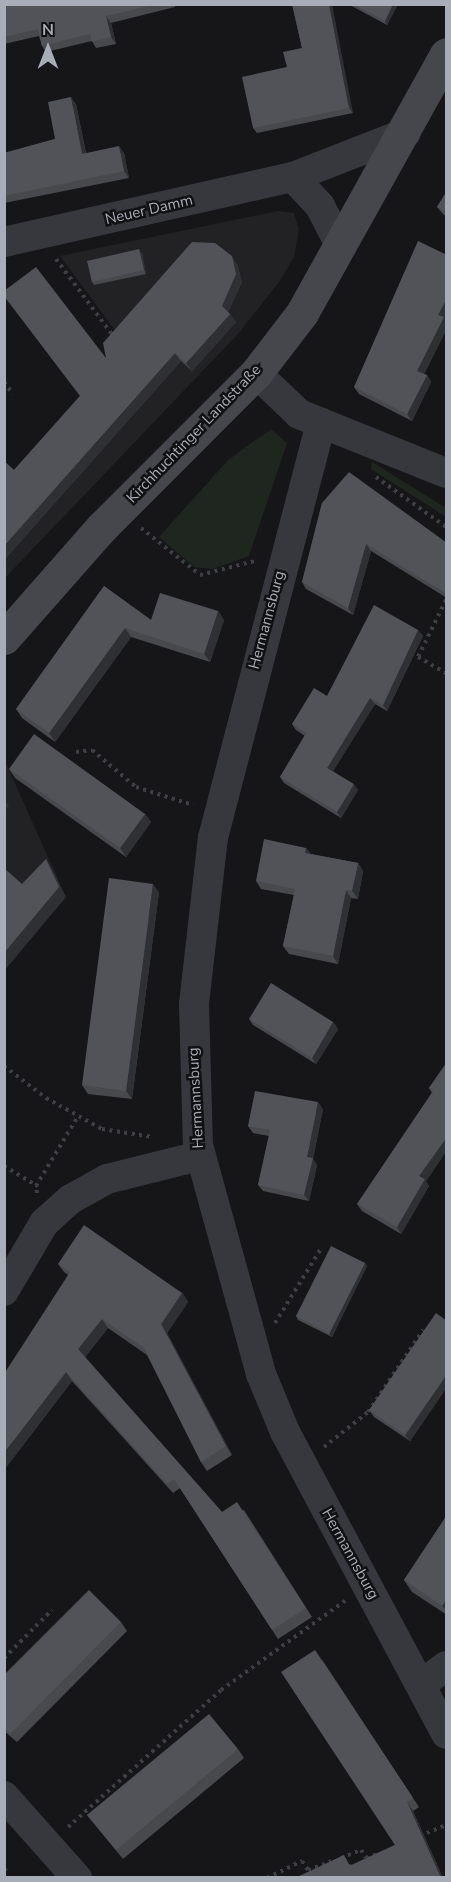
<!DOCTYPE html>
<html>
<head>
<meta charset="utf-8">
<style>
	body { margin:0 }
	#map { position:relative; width:451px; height:1882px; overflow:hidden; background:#161618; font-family:"Nunito Sans",sans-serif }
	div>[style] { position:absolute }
	.built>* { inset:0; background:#222225 }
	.green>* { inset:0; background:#1e261f }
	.path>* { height:4px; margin-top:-2px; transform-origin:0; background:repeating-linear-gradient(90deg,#3d3f44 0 3px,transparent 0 7.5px) }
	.street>* { height:30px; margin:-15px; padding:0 15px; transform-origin:15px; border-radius:15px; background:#37383d }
	.secondary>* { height:33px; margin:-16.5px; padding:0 16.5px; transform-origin:16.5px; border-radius:16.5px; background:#45474d }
	.wall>* { inset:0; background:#47494d }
	.shaded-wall>* { inset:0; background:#2f3033 }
	.building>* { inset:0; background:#525359 }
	span { translate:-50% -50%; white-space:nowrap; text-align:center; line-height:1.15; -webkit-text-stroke:5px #111113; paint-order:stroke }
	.street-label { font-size:15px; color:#a8adb8 }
	.frame { position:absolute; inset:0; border:6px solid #a8adb8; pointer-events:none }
	.north { position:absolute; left:18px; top:18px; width:60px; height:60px; -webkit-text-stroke:4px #111113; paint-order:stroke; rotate:0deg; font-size:16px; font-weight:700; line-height:24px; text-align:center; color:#a8adb8 }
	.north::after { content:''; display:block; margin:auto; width:21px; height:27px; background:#a8adb8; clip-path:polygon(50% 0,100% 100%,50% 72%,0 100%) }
</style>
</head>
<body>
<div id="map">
	<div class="built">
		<div style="clip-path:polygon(278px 211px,294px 213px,299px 229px,294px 257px,279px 282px,238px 334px,5px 578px,5px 507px,137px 360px,60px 256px)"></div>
		<div style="clip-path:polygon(4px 759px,66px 897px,4px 971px)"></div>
	</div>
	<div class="green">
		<div style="clip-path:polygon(271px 429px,287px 443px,249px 556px,213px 569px,194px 567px,159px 537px,228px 460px)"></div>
		<div style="clip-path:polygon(372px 462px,446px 508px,446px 517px,371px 469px)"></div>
	</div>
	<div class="path">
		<div style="left:56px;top:259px;width:97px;rotate:53.4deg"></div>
		<div style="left:4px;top:382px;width:15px;rotate:53deg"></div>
		<div style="left:376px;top:477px;width:86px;rotate:35.5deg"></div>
		<div style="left:141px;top:528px;width:75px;rotate:38.5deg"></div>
		<div style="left:200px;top:575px;width:57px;rotate:-14.3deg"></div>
		<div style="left:446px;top:600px;width:64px;rotate:116.2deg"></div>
		<div style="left:418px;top:657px;width:32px;rotate:30deg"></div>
		<div style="left:76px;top:752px;width:16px;rotate:-7deg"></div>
		<div style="left:92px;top:750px;width:57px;rotate:40.1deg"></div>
		<div style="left:136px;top:787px;width:60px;rotate:17.5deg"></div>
		<div style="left:4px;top:1066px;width:53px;rotate:37.3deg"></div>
		<div style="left:46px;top:1098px;width:64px;rotate:29deg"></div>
		<div style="left:102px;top:1129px;width:51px;rotate:9.1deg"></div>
		<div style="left:4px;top:1166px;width:39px;rotate:31deg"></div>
		<div style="left:37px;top:1193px;width:7px;rotate:-98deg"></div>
		<div style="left:36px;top:1186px;width:82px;rotate:-59deg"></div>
		<div style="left:275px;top:1323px;width:86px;rotate:-58.3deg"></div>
		<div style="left:324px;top:1447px;width:56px;rotate:-38.5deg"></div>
		<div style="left:368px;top:1412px;width:99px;rotate:-56.1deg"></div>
		<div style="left:4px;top:1658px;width:68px;rotate:-45deg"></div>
		<div style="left:68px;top:1827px;width:205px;rotate:-41.8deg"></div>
		<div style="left:221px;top:1690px;width:153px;rotate:-35.7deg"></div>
		<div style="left:420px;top:1836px;width:28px;rotate:-23deg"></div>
		<div style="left:341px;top:1858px;width:22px;rotate:-22deg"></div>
		<div style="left:361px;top:1850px;width:9px;rotate:58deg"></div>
		<div style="left:366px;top:1858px;width:15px;rotate:-20deg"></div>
		<div style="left:267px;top:1878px;width:39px;rotate:-26deg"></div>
		<div style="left:302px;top:1861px;width:11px;rotate:56deg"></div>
		<div style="left:308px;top:1870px;width:25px;rotate:-21deg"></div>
	</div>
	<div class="street">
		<div style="left:293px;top:177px;width:40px;rotate:47deg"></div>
		<div style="left:320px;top:206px;width:46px;rotate:62.9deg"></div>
		<div style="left:4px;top:242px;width:296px;rotate:-12.7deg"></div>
		<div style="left:293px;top:177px;width:121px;rotate:-21.3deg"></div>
		<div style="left:256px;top:373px;width:59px;rotate:43.6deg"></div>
		<div style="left:299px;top:414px;width:158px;rotate:21.9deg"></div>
		<div style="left:321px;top:423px;width:428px;rotate:104.6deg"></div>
		<div style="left:213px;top:837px;width:168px;rotate:96.5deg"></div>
		<div style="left:194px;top:1004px;width:141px;rotate:88.4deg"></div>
		<div style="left:198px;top:1145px;width:238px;rotate:74.6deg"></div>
		<div style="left:261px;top:1374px;width:63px;rotate:67.5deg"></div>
		<div style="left:285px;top:1432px;width:342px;rotate:61.9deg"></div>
		<div style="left:4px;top:1291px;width:79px;rotate:-59.5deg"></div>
		<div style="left:44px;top:1223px;width:36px;rotate:-42deg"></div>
		<div style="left:71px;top:1199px;width:41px;rotate:-29.1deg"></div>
		<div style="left:107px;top:1179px;width:95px;rotate:-14deg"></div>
		<div style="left:422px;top:1684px;width:30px;rotate:-37deg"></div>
		<div style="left:4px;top:1796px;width:110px;rotate:48.3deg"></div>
	</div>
	<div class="secondary">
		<div style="left:4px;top:638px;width:148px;rotate:-48.6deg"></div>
		<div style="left:102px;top:527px;width:218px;rotate:-45deg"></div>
		<div style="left:256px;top:373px;width:76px;rotate:-52.5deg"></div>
		<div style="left:302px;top:313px;width:296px;rotate:-60.9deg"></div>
	</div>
	<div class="wall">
		<div style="clip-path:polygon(4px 4px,174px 4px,175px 7px,111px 23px,116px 44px,96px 48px,92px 41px,46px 52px,42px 46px,39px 36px,4px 44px)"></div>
		<div style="clip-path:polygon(292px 4px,353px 113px,257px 133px,253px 128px,287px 67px,302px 48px)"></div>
		<div style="clip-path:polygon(348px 4px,398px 4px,387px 25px)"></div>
		<div style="clip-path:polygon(76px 104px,86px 153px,124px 153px,129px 178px,4px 203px,4px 153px,55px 139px)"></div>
		<div style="clip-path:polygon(447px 191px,447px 217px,443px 214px,437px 207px)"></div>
		<div style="clip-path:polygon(142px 253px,146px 274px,94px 285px,92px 282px)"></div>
		<div style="clip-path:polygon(447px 255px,447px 314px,444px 318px,447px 321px,447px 328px,424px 374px,427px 375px,431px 382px,412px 421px,359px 394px,354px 387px)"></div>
		<div style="clip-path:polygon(237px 264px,242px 282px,228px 312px,236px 322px,192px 371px,181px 361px,4px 560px,4px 461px,14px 470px,80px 396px,106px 358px)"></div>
		<div style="clip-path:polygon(322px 503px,447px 543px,447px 598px,371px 551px,353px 615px,306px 589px,302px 582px)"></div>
		<div style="clip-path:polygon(104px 586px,151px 620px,218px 611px,224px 620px,210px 662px,131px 637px,55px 742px,22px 718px,16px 709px)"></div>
		<div style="clip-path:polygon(418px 630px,423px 636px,387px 711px,375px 704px,333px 771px,358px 790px,341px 818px,284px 783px,280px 777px,305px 736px,296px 730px,292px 724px,327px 696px)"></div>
		<div style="clip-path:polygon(9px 769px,145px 814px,151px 822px,126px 857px,15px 778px)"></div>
		<div style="clip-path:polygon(306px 848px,311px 854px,358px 863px,363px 871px,358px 899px,351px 898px,338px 964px,289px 954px,283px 946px,294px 895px,261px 889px,256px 881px)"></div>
		<div style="clip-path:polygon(159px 892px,132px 1099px,88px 1094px,82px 1085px)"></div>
		<div style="clip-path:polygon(249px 1019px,333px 1022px,338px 1029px,316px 1064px,253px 1025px)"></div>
		<div style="clip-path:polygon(447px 1062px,447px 1150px,426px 1181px,429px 1186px,401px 1234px,362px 1211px,357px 1204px,432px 1093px,429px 1088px)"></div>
		<div style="clip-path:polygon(323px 1109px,313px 1159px,317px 1165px,309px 1201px,263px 1191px,258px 1185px,269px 1136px,253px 1133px,248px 1126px)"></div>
		<div style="clip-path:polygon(365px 1263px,367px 1266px,332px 1337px,298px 1320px,296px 1316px)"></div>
		<div style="clip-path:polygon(58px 1264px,182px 1293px,188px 1302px,167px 1333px,232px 1455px,207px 1471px,201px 1462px,147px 1355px,108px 1328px,85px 1357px,222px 1512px,244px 1510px,312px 1617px,278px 1639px,180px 1488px,173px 1493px,72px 1381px,4px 1470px,68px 1275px,64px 1272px)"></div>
		<div style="clip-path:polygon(447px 1321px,447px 1387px,410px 1441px,374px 1417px,369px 1410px)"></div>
		<div style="clip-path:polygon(447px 1515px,447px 1615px,412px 1592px,404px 1580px)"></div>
		<div style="clip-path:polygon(121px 1622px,127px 1631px,17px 1742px,4px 1731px,4px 1675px)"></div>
		<div style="clip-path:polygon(321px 1658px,419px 1807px,413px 1811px,443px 1878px,295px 1878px,351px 1864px,351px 1865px,395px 1845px)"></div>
		<div style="clip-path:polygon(238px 1749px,244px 1758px,123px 1859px,87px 1815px)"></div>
	</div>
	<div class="shaded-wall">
		<div style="clip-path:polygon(329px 4px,332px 4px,353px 113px,349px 108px)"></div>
		<div style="clip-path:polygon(393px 4px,398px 4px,387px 25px,385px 21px)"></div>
		<div style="clip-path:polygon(106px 16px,111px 23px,116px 44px,111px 37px)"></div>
		<div style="clip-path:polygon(71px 97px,76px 104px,87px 160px,82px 154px)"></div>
		<div style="clip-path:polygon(119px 146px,124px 153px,129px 178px,124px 171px)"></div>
		<div style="clip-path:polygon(139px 249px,142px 253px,146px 274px,144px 270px)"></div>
		<div style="clip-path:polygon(232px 256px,237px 264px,242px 282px,227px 314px,222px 306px)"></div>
		<div style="clip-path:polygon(447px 298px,447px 314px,444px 318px,447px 321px,447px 328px,422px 377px,417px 371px,438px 315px)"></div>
		<div style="clip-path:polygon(230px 314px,236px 322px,192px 371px,186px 363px)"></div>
		<div style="clip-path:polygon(175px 353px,181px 361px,4px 560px,4px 546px)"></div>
		<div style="clip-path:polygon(427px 375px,431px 382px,412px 421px,407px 414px)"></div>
		<div style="clip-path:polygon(366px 544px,371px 551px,353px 615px,348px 608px)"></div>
		<div style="clip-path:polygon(218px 611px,224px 620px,210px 662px,204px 654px)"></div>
		<div style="clip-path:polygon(125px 628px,131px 637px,55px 742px,49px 733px)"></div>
		<div style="clip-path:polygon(418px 630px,423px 636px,387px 711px,383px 705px)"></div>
		<div style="clip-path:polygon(370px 698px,375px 704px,331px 774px,327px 768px)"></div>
		<div style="clip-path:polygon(354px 784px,358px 790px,341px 818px,337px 812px)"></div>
		<div style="clip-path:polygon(4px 799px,9px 806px,4px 811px)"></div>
		<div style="clip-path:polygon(145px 814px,151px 822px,126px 857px,120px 848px)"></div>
		<div style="clip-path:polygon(306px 848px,312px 855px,305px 853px)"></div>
		<div style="clip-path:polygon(46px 859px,52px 869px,66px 897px,4px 971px,4px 953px)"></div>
		<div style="clip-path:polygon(358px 863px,363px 871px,358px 899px,352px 891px)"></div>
		<div style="clip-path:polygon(153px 884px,159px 892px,132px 1099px,126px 1091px)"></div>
		<div style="clip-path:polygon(346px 890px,351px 898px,338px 964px,333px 956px)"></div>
		<div style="clip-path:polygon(333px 1022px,338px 1029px,316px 1064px,312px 1058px)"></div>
		<div style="clip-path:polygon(318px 1102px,323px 1109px,313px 1159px,317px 1165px,309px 1201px,304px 1195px,307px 1157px)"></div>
		<div style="clip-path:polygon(447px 1137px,447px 1150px,426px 1181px,429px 1186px,401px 1234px,397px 1227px,419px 1176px)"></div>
		<div style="clip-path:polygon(365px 1263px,367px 1266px,332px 1337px,329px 1334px)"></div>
		<div style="clip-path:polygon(182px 1293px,188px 1302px,167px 1333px,232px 1455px,226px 1446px,161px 1324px)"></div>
		<div style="clip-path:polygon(102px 1319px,108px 1328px,84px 1358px,78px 1349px)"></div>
		<div style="clip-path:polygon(66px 1372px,72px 1381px,4px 1470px,4px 1453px)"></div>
		<div style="clip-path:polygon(447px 1374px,447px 1387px,410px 1441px,405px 1435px)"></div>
		<div style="clip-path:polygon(447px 1599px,447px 1611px,442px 1606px)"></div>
		<div style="clip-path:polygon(407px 1802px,413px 1811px,443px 1878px,440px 1876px)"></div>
		<div style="clip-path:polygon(4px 1864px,8px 1870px,4px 1874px)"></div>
	</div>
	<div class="building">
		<div style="clip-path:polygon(4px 4px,157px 4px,106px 16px,111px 37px,92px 42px,90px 34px,42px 46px,38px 29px,4px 37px)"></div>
		<div style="clip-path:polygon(292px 4px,329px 4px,349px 108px,253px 128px,242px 77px,287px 67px,283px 52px,302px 48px)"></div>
		<div style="clip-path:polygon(352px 4px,393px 4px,385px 21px)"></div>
		<div style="clip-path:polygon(71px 97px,82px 154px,119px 146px,124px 171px,4px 196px,4px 153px,55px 139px,48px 102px)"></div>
		<div style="clip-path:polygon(447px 191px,447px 212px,437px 207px)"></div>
		<div style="clip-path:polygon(418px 241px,447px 255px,447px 298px,438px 315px,444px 317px,417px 371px,427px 375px,407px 414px,354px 387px)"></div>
		<div style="clip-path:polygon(192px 242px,215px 243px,232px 256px,236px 274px,222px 306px,230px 314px,186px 363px,175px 353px,4px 546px,4px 461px,14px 470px,80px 396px,4px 296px,4px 291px,36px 267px,106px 358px,103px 343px)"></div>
		<div style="clip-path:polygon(139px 249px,144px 270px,92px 282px,87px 261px)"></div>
		<div style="clip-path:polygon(349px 472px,447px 543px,447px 594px,366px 544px,348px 608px,302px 582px,322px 503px)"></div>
		<div style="clip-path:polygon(104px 586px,151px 620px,160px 593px,218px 611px,204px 654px,125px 628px,49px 733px,16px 709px)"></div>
		<div style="clip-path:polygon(374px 605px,418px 630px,383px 705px,370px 698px,327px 768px,354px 784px,337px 812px,280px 777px,306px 733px,292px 724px,314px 688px,327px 696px)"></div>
		<div style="clip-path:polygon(34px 734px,145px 814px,120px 848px,9px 769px)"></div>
		<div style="clip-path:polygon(264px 839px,306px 848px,305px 853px,358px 863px,352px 891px,346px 890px,333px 956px,283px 946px,295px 889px,256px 881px)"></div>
		<div style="clip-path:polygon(46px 859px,59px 887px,4px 953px,4px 868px,22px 884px)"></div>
		<div style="clip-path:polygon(109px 878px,153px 884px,126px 1091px,82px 1085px)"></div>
		<div style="clip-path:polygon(271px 983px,333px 1022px,312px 1058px,249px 1019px)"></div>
		<div style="clip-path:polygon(447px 1062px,447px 1137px,419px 1176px,425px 1179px,397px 1227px,357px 1204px,433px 1091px,429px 1088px)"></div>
		<div style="clip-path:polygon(255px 1091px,318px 1102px,307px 1157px,313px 1158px,304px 1195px,258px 1185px,270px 1130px,248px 1126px)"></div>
		<div style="clip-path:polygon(84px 1225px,182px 1293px,161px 1324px,226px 1446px,201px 1462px,144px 1348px,102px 1319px,78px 1349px,222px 1512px,237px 1502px,306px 1608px,272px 1630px,174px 1479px,167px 1484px,66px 1372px,4px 1453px,4px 1374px,70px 1272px,58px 1264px)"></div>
		<div style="clip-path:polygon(331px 1246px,365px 1263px,329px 1334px,296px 1316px)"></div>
		<div style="clip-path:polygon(436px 1313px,447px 1321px,447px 1374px,405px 1435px,369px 1410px)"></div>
		<div style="clip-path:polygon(447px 1515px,447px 1599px,442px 1606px,404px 1580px)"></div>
		<div style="clip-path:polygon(89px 1590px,121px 1622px,10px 1734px,4px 1728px,4px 1675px)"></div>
		<div style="clip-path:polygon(315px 1650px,413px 1798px,407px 1802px,440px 1876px,438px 1878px,295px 1878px,344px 1855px,350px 1866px,395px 1845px,281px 1672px)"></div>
		<div style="clip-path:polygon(209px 1714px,238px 1749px,116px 1850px,87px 1815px)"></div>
	</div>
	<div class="street-label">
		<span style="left:149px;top:210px;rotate:-13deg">Neuer Damm</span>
		<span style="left:194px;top:434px;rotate:-46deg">Kirchhuchtinger Landstraße</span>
		<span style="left:267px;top:620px;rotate:-75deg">Hermannsburg</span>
		<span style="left:196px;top:1098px;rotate:-93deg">Hermannsburg</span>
		<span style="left:350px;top:1554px;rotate:61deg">Hermannsburg</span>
	</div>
	<div class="frame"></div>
	<div class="north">N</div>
</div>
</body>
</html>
